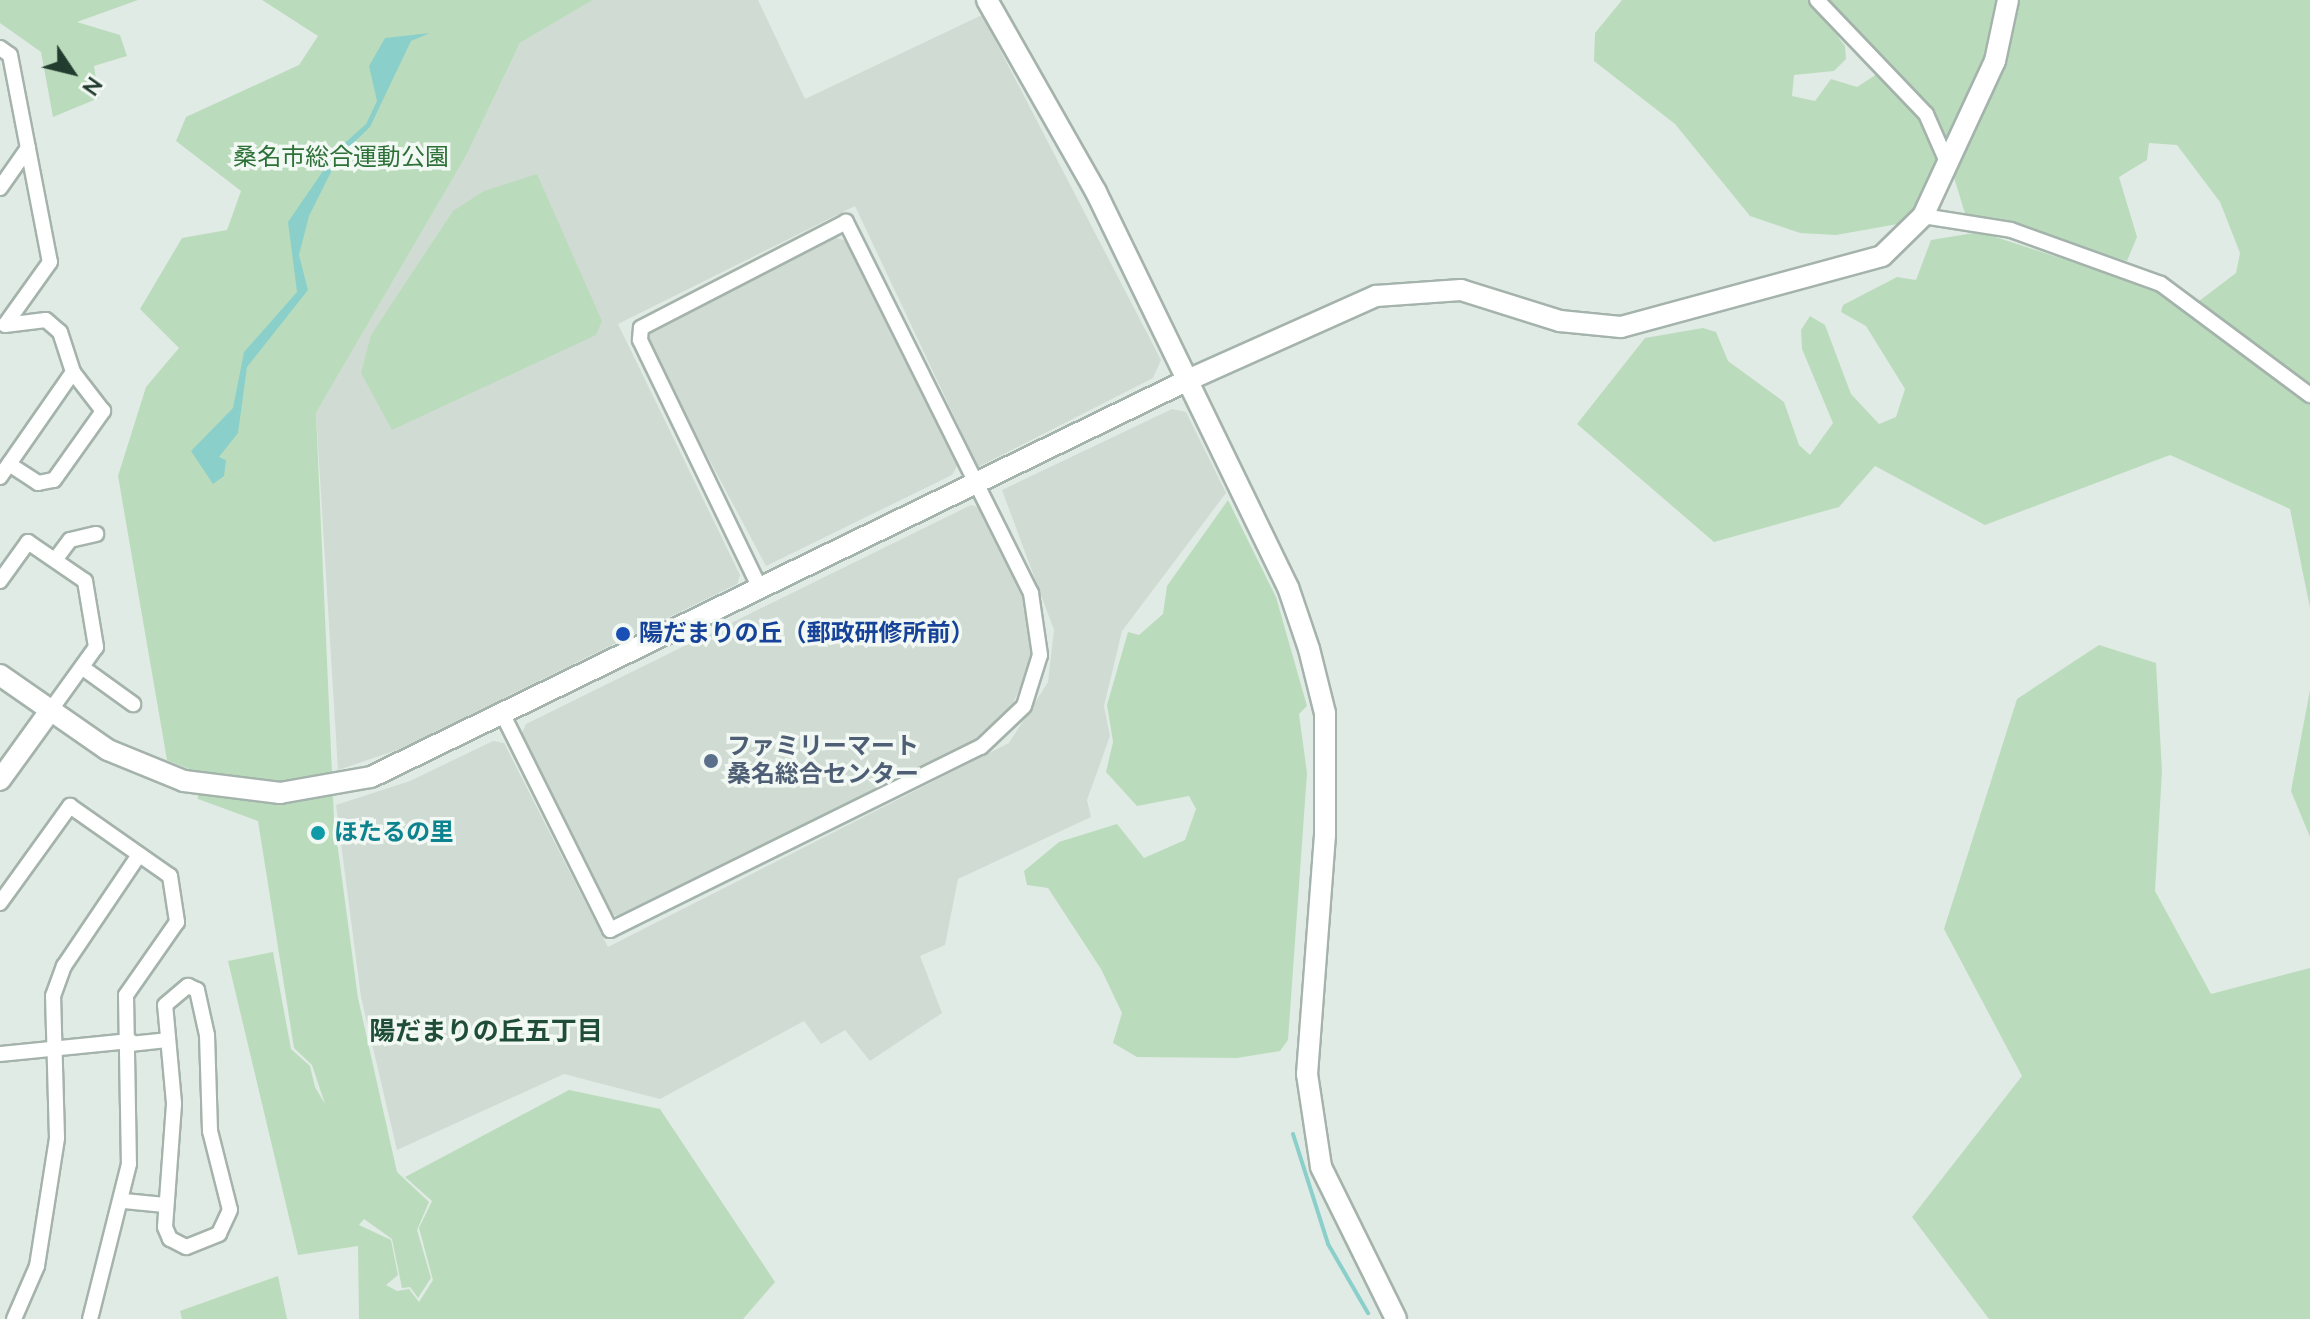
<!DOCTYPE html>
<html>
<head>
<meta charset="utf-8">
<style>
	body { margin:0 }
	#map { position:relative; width:2310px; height:1319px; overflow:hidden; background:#e1ebe5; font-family:"Nunito Sans","Noto Sans JP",sans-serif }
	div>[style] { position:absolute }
	.built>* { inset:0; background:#d0dbd3 }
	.green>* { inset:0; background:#bbdcbc }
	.water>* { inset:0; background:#8bcfca }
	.stream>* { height:4px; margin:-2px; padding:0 2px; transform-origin:2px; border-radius:2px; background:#8bcfca }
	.roads { filter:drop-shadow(2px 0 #a4b3ab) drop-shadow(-2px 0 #a4b3ab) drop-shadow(0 2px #a4b3ab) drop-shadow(0 -2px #a4b3ab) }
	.street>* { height:14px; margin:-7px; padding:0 7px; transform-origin:7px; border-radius:7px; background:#fff }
	.secondary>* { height:20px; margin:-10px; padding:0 10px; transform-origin:10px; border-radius:10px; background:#fff }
	.dots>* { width:22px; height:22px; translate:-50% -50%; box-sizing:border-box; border:4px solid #f2f8f3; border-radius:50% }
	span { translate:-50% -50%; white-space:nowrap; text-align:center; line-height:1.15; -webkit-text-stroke:7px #f2f8f3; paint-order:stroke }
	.park-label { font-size:24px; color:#2d7138 }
	.transit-label { font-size:24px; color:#164399; font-weight:700 }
	.left { translate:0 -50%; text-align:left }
	.service-label { font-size:24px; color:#4e5e75; font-weight:700 }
	.culture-label { font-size:24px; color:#0d838f; font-weight:700 }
	.neighbourhood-label { font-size:26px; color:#1f4d37; font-weight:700 }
	.north { position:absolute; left:32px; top:32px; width:80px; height:80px; -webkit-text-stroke:6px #f2f8f3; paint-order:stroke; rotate:125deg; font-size:22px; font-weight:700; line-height:32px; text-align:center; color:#223c2f }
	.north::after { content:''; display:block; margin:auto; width:28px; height:36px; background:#223c2f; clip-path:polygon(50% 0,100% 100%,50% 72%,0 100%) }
</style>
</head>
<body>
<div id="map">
	<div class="built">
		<div style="clip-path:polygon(593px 0,758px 0,805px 99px,982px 15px,1161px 360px,1153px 378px,978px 467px,855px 206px,618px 324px,740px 575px,737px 584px,400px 749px,338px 770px,316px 413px,466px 156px,520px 43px)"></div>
		<div style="clip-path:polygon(836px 238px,848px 241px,957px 466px,952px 475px,766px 566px,646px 341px,651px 331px)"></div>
		<div style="clip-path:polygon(1172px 409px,1186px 412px,1226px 493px,1122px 631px,1104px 706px,1110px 736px,1087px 800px,1091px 817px,958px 879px,945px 945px,920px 956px,942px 1013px,870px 1061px,845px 1030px,821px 1044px,804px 1021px,660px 1099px,564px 1074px,397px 1150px,361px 997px,336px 805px,410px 781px,493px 741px,504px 743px,608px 947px,1009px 743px,1048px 682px,1054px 630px,1002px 490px)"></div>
		<div style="clip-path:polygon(971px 505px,981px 508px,1030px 614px,1033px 658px,1008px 715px,977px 742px,620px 917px,610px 913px,522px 733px,526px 724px)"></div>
	</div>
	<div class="green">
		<div style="clip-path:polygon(0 0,138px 0,77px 22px,120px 35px,127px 56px,94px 66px,99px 98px,53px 117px,41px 52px,0 23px)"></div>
		<div style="clip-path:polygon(262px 0,593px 0,520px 43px,466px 156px,316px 413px,334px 819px,358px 998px,397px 1172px,429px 1202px,417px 1230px,431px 1278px,418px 1298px,410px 1287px,402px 1288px,392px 1239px,364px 1219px,359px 1225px,391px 1240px,398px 1275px,386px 1285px,397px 1291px,409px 1289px,419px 1302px,433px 1280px,419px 1228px,432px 1201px,405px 1177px,569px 1090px,660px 1109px,775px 1282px,743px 1319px,359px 1319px,358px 1246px,298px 1255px,228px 961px,273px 952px,291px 1049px,310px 1066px,315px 1087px,325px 1104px,312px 1065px,294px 1048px,258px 821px,198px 799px,194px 771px,167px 760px,118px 476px,146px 387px,179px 348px,140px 309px,182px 238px,227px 230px,241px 191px,176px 141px,186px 117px,299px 65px,318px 36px)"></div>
		<div style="clip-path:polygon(1622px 0,1810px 0,1845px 46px,1846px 59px,1834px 71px,1794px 75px,1792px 96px,1815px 101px,1831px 79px,1857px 87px,1877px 74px,1920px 114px,1936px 146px,1938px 169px,1909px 222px,1836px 235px,1800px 233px,1750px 216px,1675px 124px,1594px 61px,1595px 33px)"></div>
		<div style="clip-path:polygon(1826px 0,2000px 0,1988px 57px,1949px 145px,1930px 107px)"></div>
		<div style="clip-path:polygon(2016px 0,2310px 0,2310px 390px,2199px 301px,2236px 273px,2240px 253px,2220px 202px,2177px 145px,2149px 143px,2147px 160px,2119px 177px,2137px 237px,2127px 261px,1966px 217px,1953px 174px)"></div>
		<div style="clip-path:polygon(537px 174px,602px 321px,596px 335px,392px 430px,361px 373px,371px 335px,453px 211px,484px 191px)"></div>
		<div style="clip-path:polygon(1980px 232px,2165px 292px,2310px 400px,2310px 608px,2290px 509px,2170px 455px,1985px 525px,1875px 466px,1839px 507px,1714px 542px,1577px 424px,1645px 338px,1703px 328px,1716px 332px,1728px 361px,1784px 402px,1799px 445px,1810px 455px,1833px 423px,1802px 349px,1801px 330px,1810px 316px,1825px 325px,1851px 394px,1879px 424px,1896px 417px,1905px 389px,1866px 326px,1841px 312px,1843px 305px,1897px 277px,1916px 280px,1931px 240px)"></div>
		<div style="clip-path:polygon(1228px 500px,1276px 597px,1307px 706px,1299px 714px,1307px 773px,1288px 1040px,1280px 1051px,1237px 1058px,1137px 1057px,1113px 1043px,1122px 1013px,1101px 969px,1048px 888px,1027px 885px,1024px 871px,1059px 842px,1117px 824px,1144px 858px,1185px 840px,1196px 809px,1189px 796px,1137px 806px,1106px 772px,1113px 742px,1107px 705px,1128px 632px,1139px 635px,1163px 614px,1167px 586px)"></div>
		<div style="clip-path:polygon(2099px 645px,2156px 663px,2162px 771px,2155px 891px,2211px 994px,2310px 968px,2310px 1319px,1989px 1319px,1912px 1217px,2022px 1076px,1944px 929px,2017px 699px)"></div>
		<div style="clip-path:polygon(2310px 690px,2310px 837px,2291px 791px)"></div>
		<div style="clip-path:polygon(278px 1276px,287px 1319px,182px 1319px,180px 1311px)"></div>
	</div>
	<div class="water">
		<div style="clip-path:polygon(430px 33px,411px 41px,370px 127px,338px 158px,309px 216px,299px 255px,308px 290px,247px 367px,238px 433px,219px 457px,226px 460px,224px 476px,213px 484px,191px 451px,233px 408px,244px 352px,297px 292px,288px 222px,338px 149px,366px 124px,377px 101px,369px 66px,385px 38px)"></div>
	</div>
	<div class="stream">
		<div style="left:1293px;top:1134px;width:115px;rotate:72.3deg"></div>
		<div style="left:1328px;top:1244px;width:80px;rotate:59.9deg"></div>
	</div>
	<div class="roads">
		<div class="street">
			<div style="left:1817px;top:0;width:158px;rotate:46.3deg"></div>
			<div style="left:1926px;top:114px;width:55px;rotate:66.3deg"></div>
			<div style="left:0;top:48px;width:12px;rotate:35deg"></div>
			<div style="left:10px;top:55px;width:211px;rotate:79.1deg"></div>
			<div style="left:50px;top:262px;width:77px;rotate:125.5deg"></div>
			<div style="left:5px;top:325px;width:41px;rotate:-7deg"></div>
			<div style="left:46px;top:320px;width:18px;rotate:41deg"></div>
			<div style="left:60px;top:332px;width:42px;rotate:72deg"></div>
			<div style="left:73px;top:372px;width:128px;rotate:124.8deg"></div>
			<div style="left:0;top:188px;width:49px;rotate:-55deg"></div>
			<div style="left:1923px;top:216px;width:89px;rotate:9deg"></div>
			<div style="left:2011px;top:230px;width:159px;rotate:19.8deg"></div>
			<div style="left:2161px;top:284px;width:186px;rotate:36.7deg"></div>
			<div style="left:9px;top:464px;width:35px;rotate:33deg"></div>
			<div style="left:38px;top:483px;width:16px;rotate:-11deg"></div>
			<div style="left:54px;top:480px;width:85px;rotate:-54.6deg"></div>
			<div style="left:103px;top:411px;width:49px;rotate:-127.6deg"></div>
			<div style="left:55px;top:560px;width:25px;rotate:-53deg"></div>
			<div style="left:70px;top:540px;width:27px;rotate:-13deg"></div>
			<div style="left:0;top:581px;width:48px;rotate:-54.3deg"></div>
			<div style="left:28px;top:542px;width:69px;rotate:34.4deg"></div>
			<div style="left:85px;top:581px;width:67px;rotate:80.5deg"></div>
			<div style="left:96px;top:647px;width:79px;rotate:125.7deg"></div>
			<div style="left:83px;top:668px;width:62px;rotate:35.8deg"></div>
			<div style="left:504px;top:717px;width:238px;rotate:63.5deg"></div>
			<div style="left:610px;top:930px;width:414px;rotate:-26.3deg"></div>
			<div style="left:981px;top:747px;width:59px;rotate:-43.6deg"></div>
			<div style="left:1024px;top:706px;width:53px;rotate:-72.6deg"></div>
			<div style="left:1040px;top:655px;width:63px;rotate:-98.3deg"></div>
			<div style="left:1031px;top:593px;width:415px;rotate:-116.5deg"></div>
			<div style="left:846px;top:222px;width:231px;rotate:152.7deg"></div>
			<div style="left:641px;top:328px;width:12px;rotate:95deg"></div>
			<div style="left:640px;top:340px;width:278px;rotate:64.2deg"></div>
			<div style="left:0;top:903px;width:120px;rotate:-54.2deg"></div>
			<div style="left:70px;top:806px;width:122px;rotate:35deg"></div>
			<div style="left:170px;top:876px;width:47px;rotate:81.3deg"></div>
			<div style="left:177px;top:922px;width:89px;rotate:124.9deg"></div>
			<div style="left:126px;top:995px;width:169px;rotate:89deg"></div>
			<div style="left:129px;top:1164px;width:160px;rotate:104.1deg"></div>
			<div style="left:188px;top:986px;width:10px;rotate:24deg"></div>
			<div style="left:197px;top:990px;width:46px;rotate:77.5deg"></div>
			<div style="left:207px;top:1035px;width:96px;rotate:88.2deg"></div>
			<div style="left:210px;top:1131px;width:81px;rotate:75.8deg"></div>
			<div style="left:230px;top:1210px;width:26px;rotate:115deg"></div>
			<div style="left:219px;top:1234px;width:35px;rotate:158deg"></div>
			<div style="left:186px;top:1247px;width:18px;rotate:-153deg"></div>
			<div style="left:170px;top:1239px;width:13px;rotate:-113deg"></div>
			<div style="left:165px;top:1227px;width:124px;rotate:-85.8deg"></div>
			<div style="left:174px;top:1103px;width:98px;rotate:-95.2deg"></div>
			<div style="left:165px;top:1005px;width:30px;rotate:-40deg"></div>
			<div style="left:130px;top:1044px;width:37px;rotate:-6deg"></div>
			<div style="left:0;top:1054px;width:131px;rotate:-5.7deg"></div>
			<div style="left:124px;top:1201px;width:41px;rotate:5.6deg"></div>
			<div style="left:14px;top:1319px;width:58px;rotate:-66.5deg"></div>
			<div style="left:37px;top:1266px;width:130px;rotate:-81.1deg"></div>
			<div style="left:57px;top:1138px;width:142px;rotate:-91.6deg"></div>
			<div style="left:53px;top:996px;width:32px;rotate:-70deg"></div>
			<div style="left:64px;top:966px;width:134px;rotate:-56deg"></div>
		</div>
		<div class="secondary">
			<div style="left:987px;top:0;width:221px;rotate:60.4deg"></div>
			<div style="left:1096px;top:192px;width:439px;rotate:64.1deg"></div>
			<div style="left:1288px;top:587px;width:65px;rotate:71.3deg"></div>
			<div style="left:1309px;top:649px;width:66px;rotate:76deg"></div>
			<div style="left:1325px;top:713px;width:122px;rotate:90deg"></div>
			<div style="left:1325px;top:835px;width:240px;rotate:94.3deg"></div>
			<div style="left:1307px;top:1074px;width:94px;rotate:81.4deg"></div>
			<div style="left:1321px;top:1167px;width:169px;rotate:63.7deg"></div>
			<div style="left:0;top:675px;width:131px;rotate:34.8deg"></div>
			<div style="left:108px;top:750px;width:82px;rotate:22.2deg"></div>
			<div style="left:184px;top:781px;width:97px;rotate:7.1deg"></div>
			<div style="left:280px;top:793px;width:92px;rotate:-10deg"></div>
			<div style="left:371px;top:777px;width:908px;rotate:-25.92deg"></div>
			<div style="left:1188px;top:380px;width:206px;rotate:-24.1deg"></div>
			<div style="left:1376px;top:296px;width:85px;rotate:-4deg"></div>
			<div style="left:1461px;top:290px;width:104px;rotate:17.4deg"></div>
			<div style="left:1560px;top:321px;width:61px;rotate:5.6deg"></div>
			<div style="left:1621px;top:327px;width:270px;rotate:-15.2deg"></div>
			<div style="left:1882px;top:256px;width:57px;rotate:-44.3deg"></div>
			<div style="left:1923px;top:216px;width:171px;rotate:-65.1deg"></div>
			<div style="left:1995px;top:61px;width:62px;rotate:-78deg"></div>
			<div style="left:0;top:780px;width:85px;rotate:-54.1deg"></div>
		</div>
	</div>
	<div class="dots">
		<div style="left:623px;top:634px;background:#1a4fb4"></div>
		<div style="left:711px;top:761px;background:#5c6f8a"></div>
		<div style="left:318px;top:833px;background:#0f9aa8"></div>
	</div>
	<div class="park-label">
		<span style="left:341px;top:158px">桑名市総合運動公園</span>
	</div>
	<div class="transit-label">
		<span class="left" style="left:639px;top:634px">陽だまりの丘（郵政研修所前）</span>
	</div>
	<div class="service-label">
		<span class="left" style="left:727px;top:761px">ファミリーマート<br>桑名総合センター</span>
	</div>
	<div class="culture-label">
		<span class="left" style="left:334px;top:833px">ほたるの里</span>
	</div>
	<div class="neighbourhood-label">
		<span style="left:486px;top:1032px">陽だまりの丘五丁目</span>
	</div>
	<div class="north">N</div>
</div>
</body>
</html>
